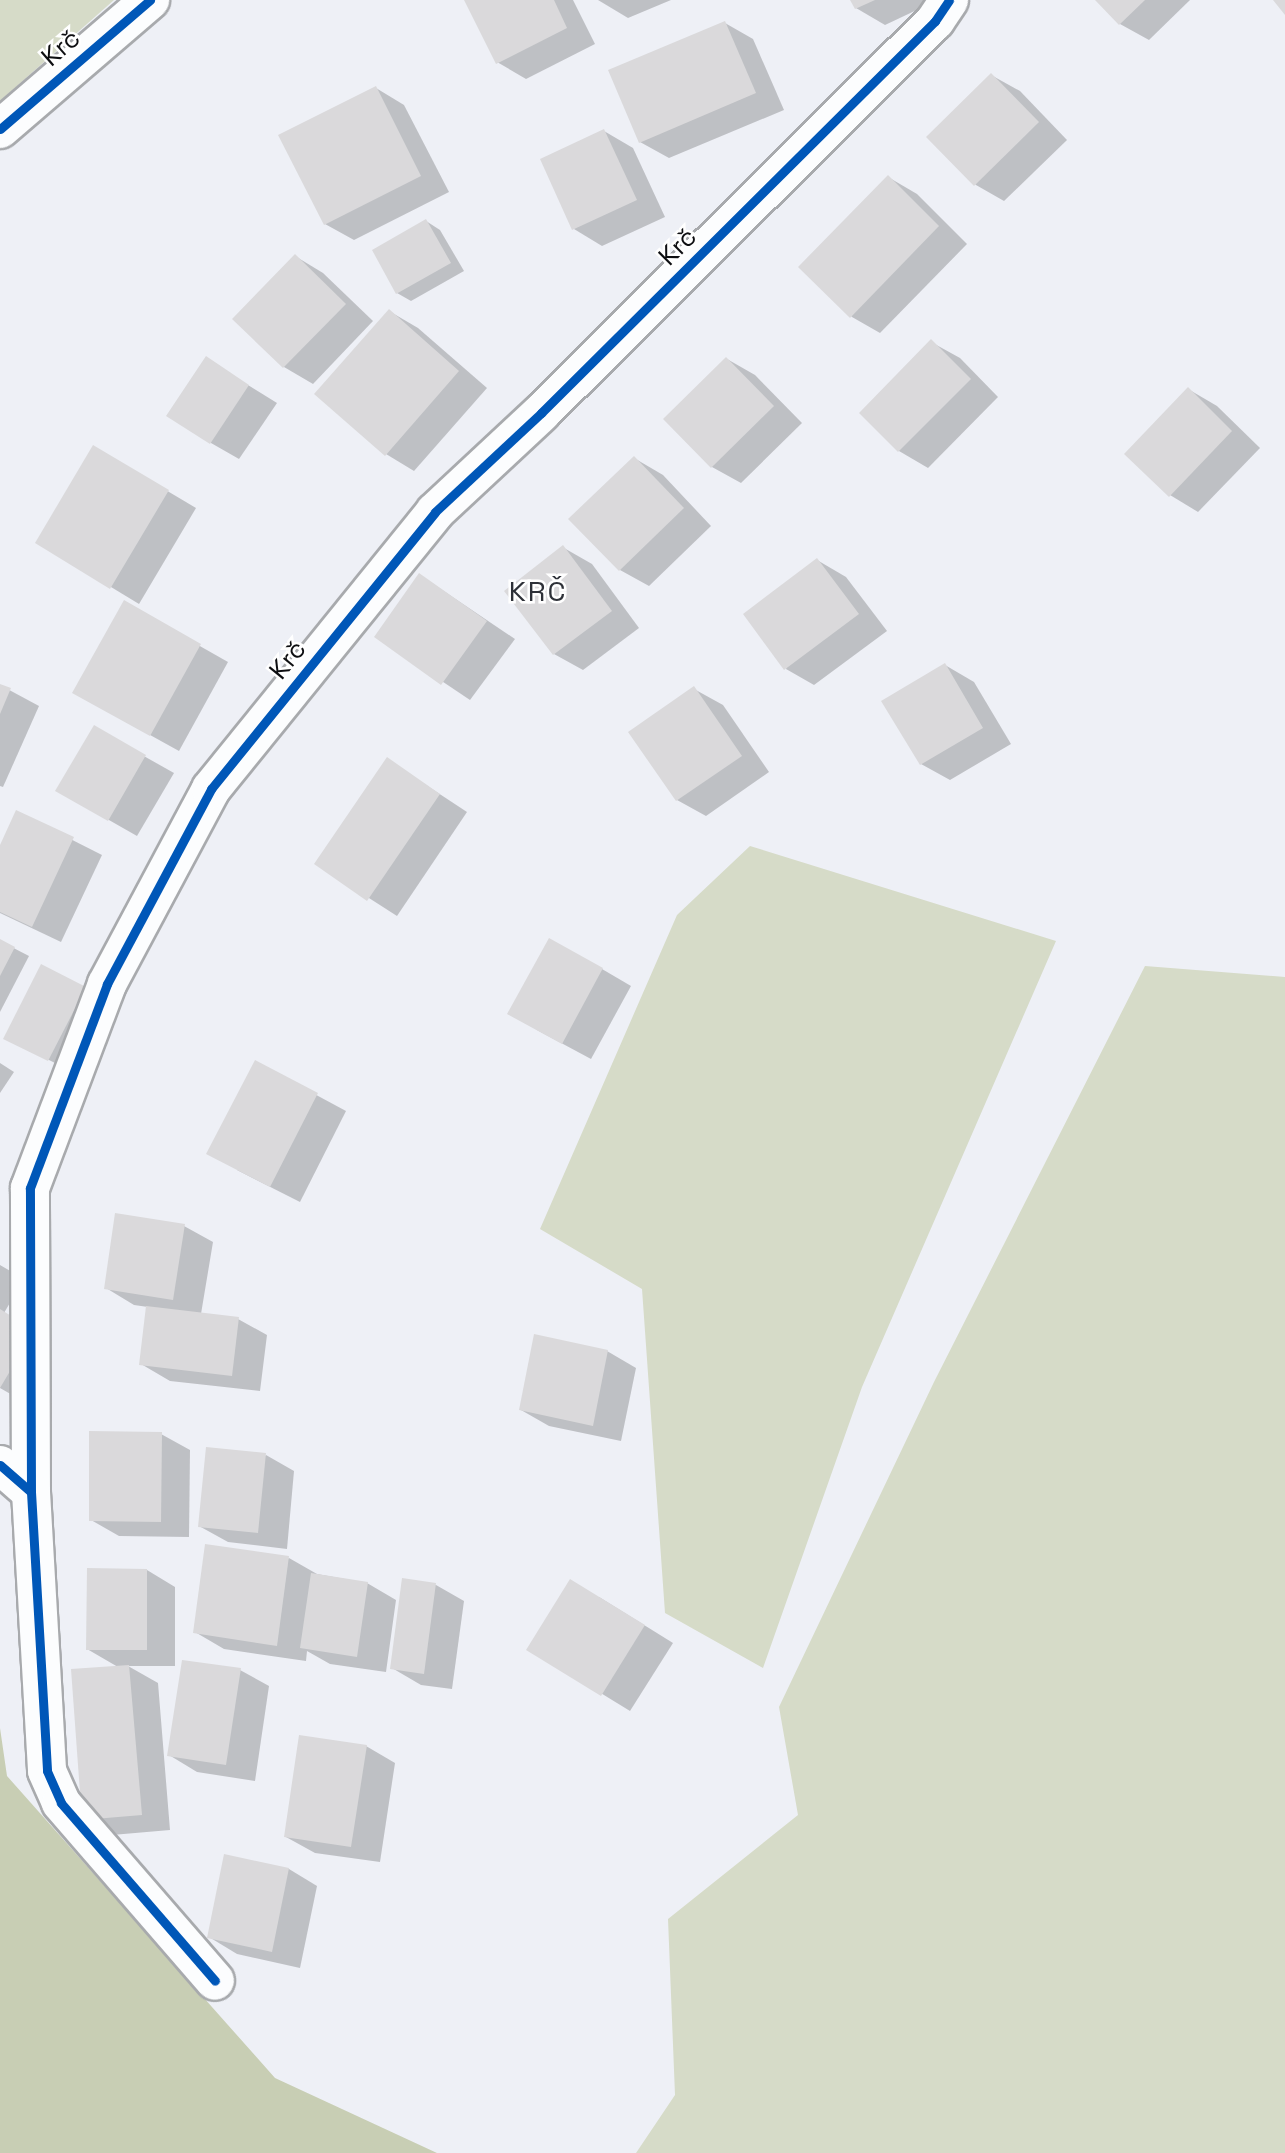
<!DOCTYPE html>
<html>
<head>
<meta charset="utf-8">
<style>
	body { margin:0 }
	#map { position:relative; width:1285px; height:2153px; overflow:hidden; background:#eef0f6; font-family:"Space Grotesk",sans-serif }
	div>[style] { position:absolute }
	.green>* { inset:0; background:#d6dbc8 }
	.forest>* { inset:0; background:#c8ceb4 }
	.shadow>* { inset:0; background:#0003 }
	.building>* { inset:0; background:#dad9db }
	.roads { filter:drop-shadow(2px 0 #a8aaad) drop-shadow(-2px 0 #a8aaad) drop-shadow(0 2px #a8aaad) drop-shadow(0 -2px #a8aaad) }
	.minor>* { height:38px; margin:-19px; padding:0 19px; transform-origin:19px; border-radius:19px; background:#fcfdfe }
	.cycleway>* { height:9px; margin:-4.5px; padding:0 4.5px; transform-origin:4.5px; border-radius:4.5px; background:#0057b8 }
	span { translate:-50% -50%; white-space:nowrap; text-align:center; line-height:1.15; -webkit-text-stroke:5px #fff; paint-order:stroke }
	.street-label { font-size:26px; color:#0d0e11 }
	.neighbourhood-label { font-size:28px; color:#2e3138; letter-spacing:2px }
</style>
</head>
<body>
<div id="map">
	<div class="green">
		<div style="clip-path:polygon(0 0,114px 0,0 101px)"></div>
		<div style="clip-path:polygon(750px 846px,1056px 941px,862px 1387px,763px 1668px,665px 1613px,642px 1289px,540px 1229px,677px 915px)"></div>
		<div style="clip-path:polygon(1145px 966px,1285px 977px,1285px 2153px,636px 2153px,675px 2095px,668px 1919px,798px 1815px,779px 1707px,934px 1382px)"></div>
	</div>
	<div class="forest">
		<div style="clip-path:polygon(0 1728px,7px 1776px,275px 2078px,437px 2153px,0 2153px)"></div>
	</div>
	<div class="shadow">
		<div style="clip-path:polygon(466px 0,573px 0,595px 44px,526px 79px,497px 62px)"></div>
		<div style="clip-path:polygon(598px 0,671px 0,628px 18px)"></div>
		<div style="clip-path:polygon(852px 0,938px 0,885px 25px,856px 8px)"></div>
		<div style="clip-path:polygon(1098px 0,1190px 0,1149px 40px,1120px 24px)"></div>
		<div style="clip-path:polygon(725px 23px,753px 39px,784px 110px,669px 158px,640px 142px)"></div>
		<div style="clip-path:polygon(991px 75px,1020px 91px,1067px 140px,1004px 201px,976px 185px,929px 137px)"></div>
		<div style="clip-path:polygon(376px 88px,404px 105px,449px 192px,354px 240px,325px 224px)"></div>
		<div style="clip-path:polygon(604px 131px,633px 148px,665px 217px,602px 246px,574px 229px)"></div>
		<div style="clip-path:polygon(888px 177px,917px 194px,967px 244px,880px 333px,852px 317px,801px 267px)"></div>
		<div style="clip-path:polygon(426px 221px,440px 230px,464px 271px,411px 301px,397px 293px)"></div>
		<div style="clip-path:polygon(295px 256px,323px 273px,373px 321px,313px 384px,284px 367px,234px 319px)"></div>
		<div style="clip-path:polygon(389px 311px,418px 328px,487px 388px,414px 471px,386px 454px)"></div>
		<div style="clip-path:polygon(931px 342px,960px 358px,998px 397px,928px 468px,899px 451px,861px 413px)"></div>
		<div style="clip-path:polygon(206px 359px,277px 403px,239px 459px,211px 443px)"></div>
		<div style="clip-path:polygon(727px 359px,755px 375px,802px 423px,741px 483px,712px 467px,666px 419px)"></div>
		<div style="clip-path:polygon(1188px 389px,1217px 406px,1260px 448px,1198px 512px,1170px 495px)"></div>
		<div style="clip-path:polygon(634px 458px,663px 475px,711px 526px,649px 586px,620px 570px)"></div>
		<div style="clip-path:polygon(122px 464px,196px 508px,139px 604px,111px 587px)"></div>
		<div style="clip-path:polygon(564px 548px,592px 564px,639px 628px,583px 670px,554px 654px)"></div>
		<div style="clip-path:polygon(817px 560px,846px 577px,887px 631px,814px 685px,786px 669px)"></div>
		<div style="clip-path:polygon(420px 575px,515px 639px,470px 700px,376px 637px)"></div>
		<div style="clip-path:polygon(124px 603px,228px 662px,179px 751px,103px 709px)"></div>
		<div style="clip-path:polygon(945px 665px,974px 682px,1011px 744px,950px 780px,921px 764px)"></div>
		<div style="clip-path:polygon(0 685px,39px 706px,3px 787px,0 786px)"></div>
		<div style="clip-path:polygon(694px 689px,723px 705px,769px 772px,706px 816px,677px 800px)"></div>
		<div style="clip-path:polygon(94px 728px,174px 773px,137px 836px,58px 791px)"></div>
		<div style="clip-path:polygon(388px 760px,467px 812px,397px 916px,316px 864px)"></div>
		<div style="clip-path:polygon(17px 812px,102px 855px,61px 942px,0 913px,0 849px)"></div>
		<div style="clip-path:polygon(0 941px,29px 956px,0 1012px)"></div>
		<div style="clip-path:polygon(602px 969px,631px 986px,591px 1059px,537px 1030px)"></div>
		<div style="clip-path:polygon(85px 988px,57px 1064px,5px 1038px)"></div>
		<div style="clip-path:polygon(255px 1062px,346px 1111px,300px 1202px,237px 1170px)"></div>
		<div style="clip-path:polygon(0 1063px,14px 1072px,0 1093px)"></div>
		<div style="clip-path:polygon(184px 1226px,213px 1242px,201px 1314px,238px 1319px,267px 1335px,260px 1391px,170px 1381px,141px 1364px,148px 1307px,134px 1305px,106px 1288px)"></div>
		<div style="clip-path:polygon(0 1265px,24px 1279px,4px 1313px,30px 1329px,14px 1396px,0 1388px)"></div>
		<div style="clip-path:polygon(607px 1351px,636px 1368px,621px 1441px,549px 1426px,521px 1410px)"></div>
		<div style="clip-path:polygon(161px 1434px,190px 1450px,189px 1537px,119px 1536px,91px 1520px)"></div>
		<div style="clip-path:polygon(266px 1455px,294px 1471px,287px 1549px,228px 1542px,199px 1526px)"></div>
		<div style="clip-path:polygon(289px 1558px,317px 1574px,367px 1583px,396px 1600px,386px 1672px,330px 1664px,307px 1651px,306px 1661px,224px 1649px,195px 1632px)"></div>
		<div style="clip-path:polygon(147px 1570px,175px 1587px,175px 1666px,128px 1666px,158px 1683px,170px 1830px,112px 1835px,83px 1819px,118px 1667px,87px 1649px)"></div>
		<div style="clip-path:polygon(403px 1580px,436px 1585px,464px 1601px,452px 1689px,421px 1685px,392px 1668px)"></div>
		<div style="clip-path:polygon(599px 1597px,673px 1643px,630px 1711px,529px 1649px)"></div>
		<div style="clip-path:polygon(240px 1670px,269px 1686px,255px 1781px,197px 1772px,169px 1755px)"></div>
		<div style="clip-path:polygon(366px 1746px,395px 1763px,380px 1862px,315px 1853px,286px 1837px)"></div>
		<div style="clip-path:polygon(226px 1856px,289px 1869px,317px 1886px,300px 1968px,237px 1954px,209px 1937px)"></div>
	</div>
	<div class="building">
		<div style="clip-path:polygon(464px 0,554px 0,567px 28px,496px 64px)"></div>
		<div style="clip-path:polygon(850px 0,875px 0,855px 9px)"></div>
		<div style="clip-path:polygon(1095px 0,1145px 0,1119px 25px)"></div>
		<div style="clip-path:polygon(1273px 0,1285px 0,1285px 15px)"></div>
		<div style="clip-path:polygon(725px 21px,756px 93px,639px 143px,608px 70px)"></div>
		<div style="clip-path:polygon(991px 73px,1039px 122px,974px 186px,926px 137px)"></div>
		<div style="clip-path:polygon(376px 86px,421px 176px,324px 225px,278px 135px)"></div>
		<div style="clip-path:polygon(604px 129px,637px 200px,572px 230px,540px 159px)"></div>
		<div style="clip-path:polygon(888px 175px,939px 226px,850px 318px,798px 267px)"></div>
		<div style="clip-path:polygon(426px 219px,451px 263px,396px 294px,372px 250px)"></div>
		<div style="clip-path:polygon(295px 254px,346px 304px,283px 368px,232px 319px)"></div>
		<div style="clip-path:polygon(389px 309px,459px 371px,385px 456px,314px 394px)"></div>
		<div style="clip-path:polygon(931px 339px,971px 379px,898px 452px,859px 413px)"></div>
		<div style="clip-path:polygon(206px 356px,249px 385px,210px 444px,166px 416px)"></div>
		<div style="clip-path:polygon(726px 357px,774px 406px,711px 468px,663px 419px)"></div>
		<div style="clip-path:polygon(1188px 387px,1232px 431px,1169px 497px,1124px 454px)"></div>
		<div style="clip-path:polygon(93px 445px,169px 490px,110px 589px,35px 543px)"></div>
		<div style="clip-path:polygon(634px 456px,684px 508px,619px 571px,568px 519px)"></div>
		<div style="clip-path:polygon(563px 545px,612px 611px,553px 655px,504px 591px)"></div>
		<div style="clip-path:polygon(817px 558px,859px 614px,784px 670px,743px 614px)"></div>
		<div style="clip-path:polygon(419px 573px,487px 621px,441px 685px,374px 637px)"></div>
		<div style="clip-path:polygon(124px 600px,201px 644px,150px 736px,72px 693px)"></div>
		<div style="clip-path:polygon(945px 663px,983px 728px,920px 765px,881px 701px)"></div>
		<div style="clip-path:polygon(0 684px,11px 688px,0 714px)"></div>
		<div style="clip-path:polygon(694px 686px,742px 756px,676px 801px,628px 732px)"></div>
		<div style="clip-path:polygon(94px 725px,146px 755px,108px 821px,55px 791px)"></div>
		<div style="clip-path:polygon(387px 757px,440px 794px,367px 901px,314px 864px)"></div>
		<div style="clip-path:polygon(16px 810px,74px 837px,32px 927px,0 912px,0 845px)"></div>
		<div style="clip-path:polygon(549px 938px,603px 968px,562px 1044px,507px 1014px)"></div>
		<div style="clip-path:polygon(0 939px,15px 947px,0 976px)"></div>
		<div style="clip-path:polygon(41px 964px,86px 987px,48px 1061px,3px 1039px)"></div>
		<div style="clip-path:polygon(255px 1060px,318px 1093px,270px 1187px,206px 1154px)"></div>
		<div style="clip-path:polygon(115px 1213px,185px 1224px,173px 1300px,104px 1289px)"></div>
		<div style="clip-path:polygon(146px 1306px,239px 1317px,232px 1376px,139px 1365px)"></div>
		<div style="clip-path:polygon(0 1309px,16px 1319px,16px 1361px,0 1388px)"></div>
		<div style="clip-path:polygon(534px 1334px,608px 1350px,593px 1426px,519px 1410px)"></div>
		<div style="clip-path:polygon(89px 1431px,162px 1432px,161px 1522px,89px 1521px)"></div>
		<div style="clip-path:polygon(206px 1447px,266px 1453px,258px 1533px,198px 1527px)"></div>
		<div style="clip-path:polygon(205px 1544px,289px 1556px,277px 1646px,193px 1633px)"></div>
		<div style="clip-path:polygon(87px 1568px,147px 1569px,147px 1650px,86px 1650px)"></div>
		<div style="clip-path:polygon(311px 1573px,368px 1582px,357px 1657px,300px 1648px)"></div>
		<div style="clip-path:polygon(402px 1578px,436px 1583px,424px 1674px,390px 1669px)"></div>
		<div style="clip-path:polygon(570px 1579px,645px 1625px,601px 1696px,526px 1650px)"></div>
		<div style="clip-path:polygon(182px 1660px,241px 1668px,226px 1765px,167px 1756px)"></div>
		<div style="clip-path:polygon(129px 1665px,142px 1815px,82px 1820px,71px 1669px)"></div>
		<div style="clip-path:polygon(299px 1735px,367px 1745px,351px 1847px,284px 1837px)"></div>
		<div style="clip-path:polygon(224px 1854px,289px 1868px,272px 1952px,207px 1938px)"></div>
	</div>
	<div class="roads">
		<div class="minor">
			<div style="left:0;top:129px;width:198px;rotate:-40.7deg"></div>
			<div style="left:0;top:1465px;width:41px;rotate:41.1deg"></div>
			<div style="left:31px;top:1492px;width:304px;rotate:-90.2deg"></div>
			<div style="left:30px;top:1188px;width:218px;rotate:-69.3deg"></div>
			<div style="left:107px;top:984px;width:221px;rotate:-61.9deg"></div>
			<div style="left:211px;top:789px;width:356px;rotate:-51deg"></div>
			<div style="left:435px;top:512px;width:145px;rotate:-43deg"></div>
			<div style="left:541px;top:413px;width:556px;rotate:-44.85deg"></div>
			<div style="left:935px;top:21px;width:25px;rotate:-56deg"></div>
			<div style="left:31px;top:1492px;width:279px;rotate:86.7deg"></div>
			<div style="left:47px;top:1771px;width:35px;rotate:66deg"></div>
			<div style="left:61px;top:1803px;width:235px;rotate:49.1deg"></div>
		</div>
	</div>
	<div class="cycleway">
		<div style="left:0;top:129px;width:198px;rotate:-40.7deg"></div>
		<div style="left:0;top:1465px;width:41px;rotate:41.1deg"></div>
		<div style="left:31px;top:1492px;width:304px;rotate:-90.2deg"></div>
		<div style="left:30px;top:1188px;width:218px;rotate:-69.3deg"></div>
		<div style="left:107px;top:984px;width:221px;rotate:-61.9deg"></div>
		<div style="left:211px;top:789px;width:356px;rotate:-51deg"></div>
		<div style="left:435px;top:512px;width:145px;rotate:-43deg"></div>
		<div style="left:541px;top:413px;width:556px;rotate:-44.85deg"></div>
		<div style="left:935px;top:21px;width:25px;rotate:-56deg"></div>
		<div style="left:31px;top:1492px;width:279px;rotate:86.7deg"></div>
		<div style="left:47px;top:1771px;width:35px;rotate:66deg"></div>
		<div style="left:61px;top:1803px;width:235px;rotate:49.1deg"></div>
	</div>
	<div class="street-label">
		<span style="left:61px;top:48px;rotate:-41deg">Krč</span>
		<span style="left:678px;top:247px;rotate:-45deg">Krč</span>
		<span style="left:288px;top:660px;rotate:-51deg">Krč</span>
	</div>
	<div class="neighbourhood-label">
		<span style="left:538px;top:591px">KRČ</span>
	</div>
</div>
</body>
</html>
